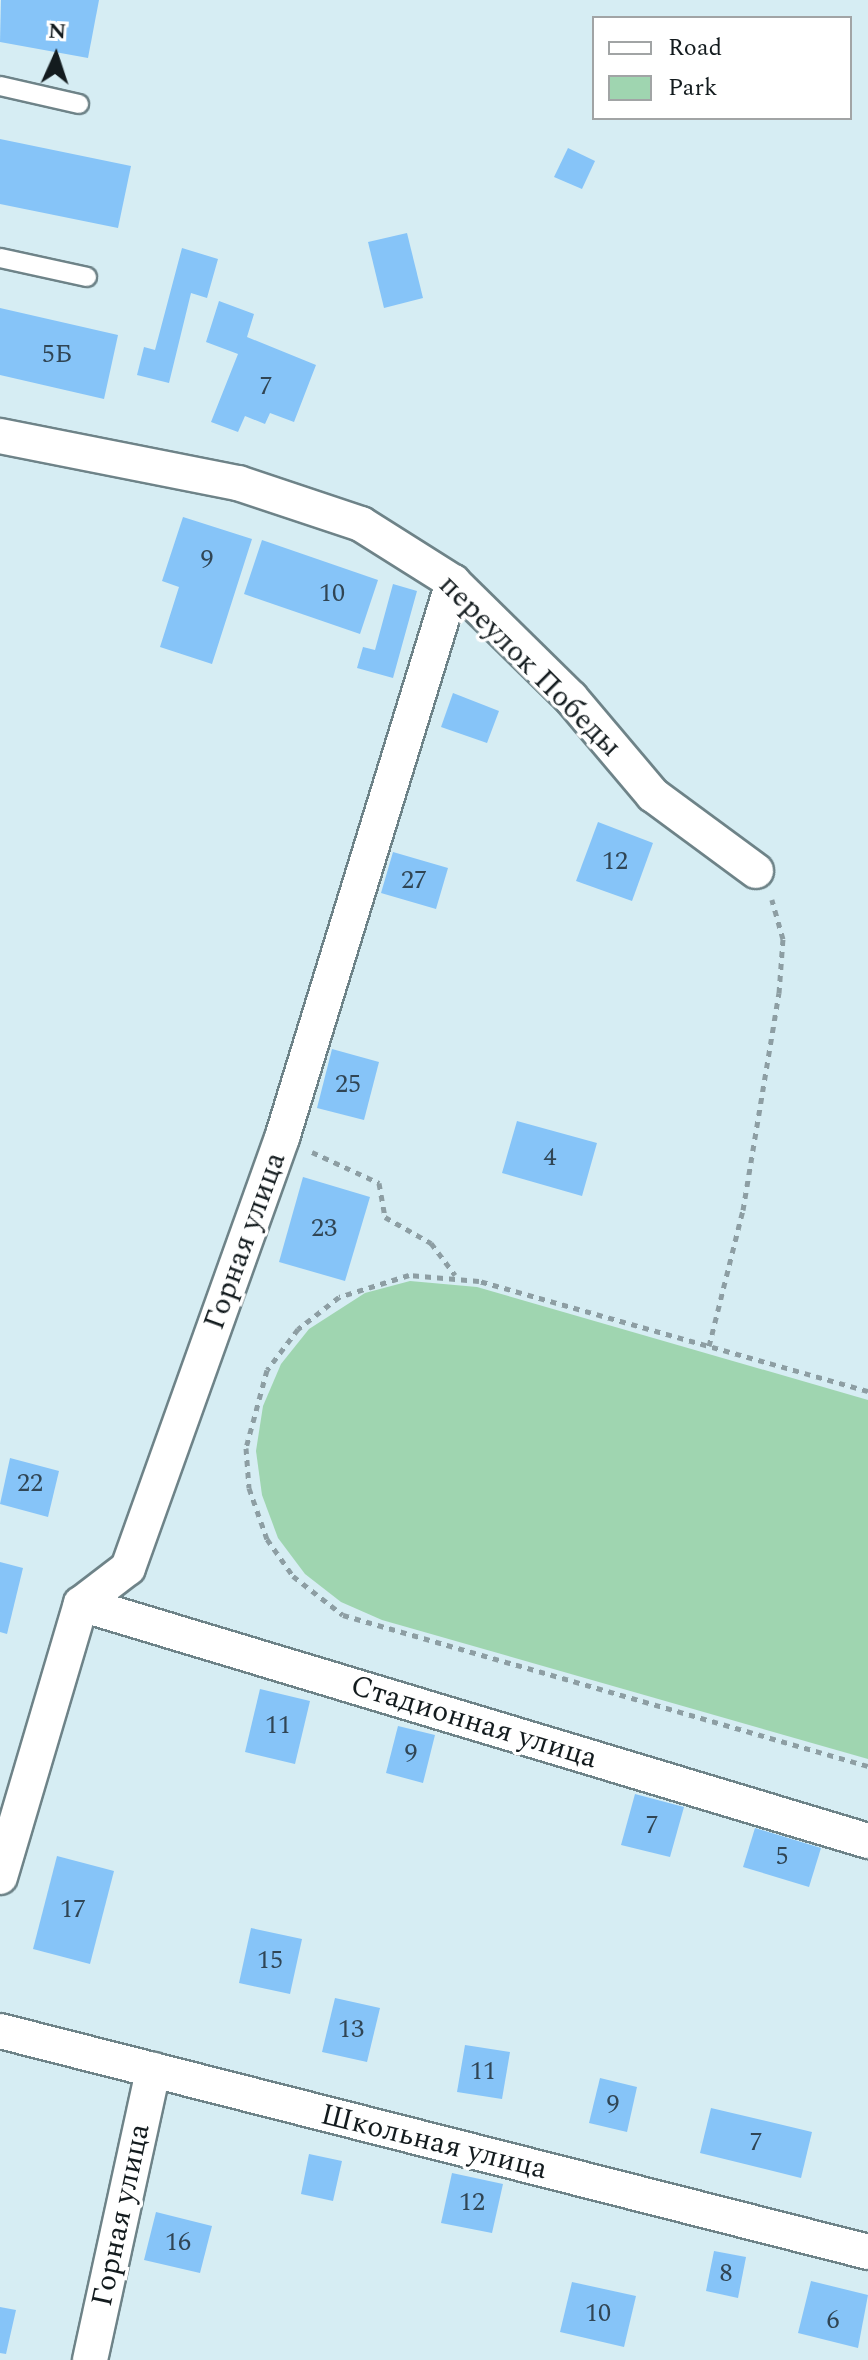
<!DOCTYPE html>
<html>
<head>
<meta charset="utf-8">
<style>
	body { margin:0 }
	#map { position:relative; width:868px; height:2360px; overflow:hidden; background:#d6edf3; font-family:Spectral,serif }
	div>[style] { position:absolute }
	.green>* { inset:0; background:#9fd5b0 }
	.building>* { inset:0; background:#86c4f8 }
	.path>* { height:5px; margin-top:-2.5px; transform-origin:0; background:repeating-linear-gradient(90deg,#8d9ea3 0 6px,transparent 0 12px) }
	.roads { filter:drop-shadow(2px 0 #6e8388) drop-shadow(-2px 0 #6e8388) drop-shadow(0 2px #6e8388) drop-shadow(0 -2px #6e8388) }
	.service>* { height:18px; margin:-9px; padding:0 9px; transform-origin:9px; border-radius:9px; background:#fff }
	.minor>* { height:34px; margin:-17px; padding:0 17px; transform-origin:17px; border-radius:17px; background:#fff }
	span { translate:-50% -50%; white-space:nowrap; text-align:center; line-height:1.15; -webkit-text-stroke:7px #fff; paint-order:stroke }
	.number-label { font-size:26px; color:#304554 }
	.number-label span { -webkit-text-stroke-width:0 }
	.street-label { font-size:30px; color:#131b1e }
	.legend { position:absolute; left:592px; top:16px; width:260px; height:104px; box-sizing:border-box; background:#fff; border:2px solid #a1a4a5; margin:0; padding:10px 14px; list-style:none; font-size:24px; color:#131b1e }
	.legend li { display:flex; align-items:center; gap:16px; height:40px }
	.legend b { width:40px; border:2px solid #a1a4a5 }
	.north { position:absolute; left:16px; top:16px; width:80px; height:80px; -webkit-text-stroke:6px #fff; paint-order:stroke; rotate:3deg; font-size:22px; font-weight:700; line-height:32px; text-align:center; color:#131b1e }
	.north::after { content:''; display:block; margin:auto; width:28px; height:36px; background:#131b1e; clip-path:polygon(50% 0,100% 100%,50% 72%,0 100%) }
</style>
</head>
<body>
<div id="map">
	<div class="green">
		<div style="clip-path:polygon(410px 1281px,477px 1287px,868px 1400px,868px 1759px,382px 1620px,341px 1602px,305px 1574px,278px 1538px,262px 1495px,256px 1451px,263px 1406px,281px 1364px,309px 1329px,365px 1293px)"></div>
	</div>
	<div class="building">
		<div style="clip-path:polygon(1px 0,99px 0,88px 58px,0 42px)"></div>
		<div style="clip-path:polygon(0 139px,131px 166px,118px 228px,0 204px)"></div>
		<div style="clip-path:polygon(568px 148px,595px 161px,582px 189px,554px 177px)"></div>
		<div style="clip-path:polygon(407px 233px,423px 298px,384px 308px,368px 242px)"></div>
		<div style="clip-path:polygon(182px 248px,218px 259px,207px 298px,191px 293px,169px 383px,137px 375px,144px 347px,155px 350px)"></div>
		<div style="clip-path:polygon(219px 301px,254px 314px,247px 337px,316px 365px,294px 422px,270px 413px,265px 424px,245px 416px,238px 432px,211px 422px,238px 354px,206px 342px)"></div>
		<div style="clip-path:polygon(0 308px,118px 335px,104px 399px,0 375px)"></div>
		<div style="clip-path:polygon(183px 517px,252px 539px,212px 664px,160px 647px,179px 587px,162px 581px)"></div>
		<div style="clip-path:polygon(262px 540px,378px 580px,360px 634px,244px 594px)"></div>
		<div style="clip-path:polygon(393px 584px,417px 591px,393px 678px,357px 668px,363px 647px,375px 650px)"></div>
		<div style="clip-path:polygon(453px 693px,499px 711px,487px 743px,441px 727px)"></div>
		<div style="clip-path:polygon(598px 822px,653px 843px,632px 901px,576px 881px)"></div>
		<div style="clip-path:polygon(393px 852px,448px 868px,436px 909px,381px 893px)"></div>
		<div style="clip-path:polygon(332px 1049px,379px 1062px,364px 1120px,317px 1108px)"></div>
		<div style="clip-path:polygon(517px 1121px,597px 1143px,582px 1196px,502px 1173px)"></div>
		<div style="clip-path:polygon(303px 1177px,370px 1197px,345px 1281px,279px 1262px)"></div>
		<div style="clip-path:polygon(10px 1458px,59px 1471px,48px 1517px,0 1504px)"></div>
		<div style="clip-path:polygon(0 1562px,23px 1568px,7px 1634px,0 1632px)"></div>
		<div style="clip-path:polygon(260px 1689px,310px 1701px,295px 1764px,245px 1752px)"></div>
		<div style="clip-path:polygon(398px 1726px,435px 1735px,423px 1783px,386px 1773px)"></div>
		<div style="clip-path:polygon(635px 1794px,684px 1807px,670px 1857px,621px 1845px)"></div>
		<div style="clip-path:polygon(755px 1828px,821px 1848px,809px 1887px,743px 1867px)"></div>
		<div style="clip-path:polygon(57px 1856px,114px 1871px,90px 1964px,33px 1949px)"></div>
		<div style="clip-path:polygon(251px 1928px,302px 1939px,290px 1994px,239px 1983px)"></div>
		<div style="clip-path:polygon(335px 1998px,380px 2008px,367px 2062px,322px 2052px)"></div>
		<div style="clip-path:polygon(465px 2045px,510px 2052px,502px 2099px,457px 2092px)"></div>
		<div style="clip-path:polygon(600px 2078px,637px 2087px,627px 2132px,589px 2123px)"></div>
		<div style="clip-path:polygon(711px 2108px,812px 2132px,801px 2178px,700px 2153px)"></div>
		<div style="clip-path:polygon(309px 2154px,342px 2161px,333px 2201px,301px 2194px)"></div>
		<div style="clip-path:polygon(452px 2173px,503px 2184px,492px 2233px,441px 2223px)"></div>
		<div style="clip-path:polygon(156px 2212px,212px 2226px,200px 2273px,144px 2260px)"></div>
		<div style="clip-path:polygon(714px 2251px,746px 2257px,738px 2298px,706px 2291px)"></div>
		<div style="clip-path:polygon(811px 2281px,868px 2295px,858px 2348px,798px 2333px)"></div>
		<div style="clip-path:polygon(572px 2282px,636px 2296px,624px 2347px,560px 2332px)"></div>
		<div style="clip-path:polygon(0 2307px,16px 2310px,6px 2354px,0 2353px)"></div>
	</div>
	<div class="path">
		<div style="left:312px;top:1152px;width:74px;rotate:24.8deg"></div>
		<div style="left:379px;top:1183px;width:35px;rotate:80deg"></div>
		<div style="left:385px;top:1217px;width:53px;rotate:29.5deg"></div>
		<div style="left:431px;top:1243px;width:40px;rotate:53deg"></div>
		<div style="left:709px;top:1346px;width:140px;rotate:-76deg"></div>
		<div style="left:743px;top:1210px;width:220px;rotate:-80.6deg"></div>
		<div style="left:779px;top:993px;width:54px;rotate:-85.8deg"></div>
		<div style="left:783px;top:939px;width:41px;rotate:-105.8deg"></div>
		<div style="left:868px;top:1391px;width:404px;rotate:-164.2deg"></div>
		<div style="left:479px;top:1281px;width:70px;rotate:-175.1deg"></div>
		<div style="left:409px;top:1275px;width:73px;rotate:162.6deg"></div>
		<div style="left:339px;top:1297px;width:52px;rotate:142deg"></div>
		<div style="left:298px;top:1329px;width:51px;rotate:127.1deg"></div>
		<div style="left:267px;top:1370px;width:81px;rotate:105.1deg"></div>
		<div style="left:246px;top:1448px;width:40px;rotate:85.7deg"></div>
		<div style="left:249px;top:1488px;width:54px;rotate:70.6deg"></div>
		<div style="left:267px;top:1539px;width:45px;rotate:54.9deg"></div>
		<div style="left:293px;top:1576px;width:63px;rotate:38deg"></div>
		<div style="left:343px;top:1615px;width:546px;rotate:16.05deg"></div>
	</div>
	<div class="roads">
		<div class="service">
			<div style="left:0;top:86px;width:81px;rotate:12.8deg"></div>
			<div style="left:0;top:258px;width:89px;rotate:12.3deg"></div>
		</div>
		<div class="minor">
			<div style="left:0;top:436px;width:243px;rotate:11.2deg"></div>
			<div style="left:238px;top:483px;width:130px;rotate:18.4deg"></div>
			<div style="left:361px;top:524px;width:109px;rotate:32.2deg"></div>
			<div style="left:453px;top:582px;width:165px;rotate:44.5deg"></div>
			<div style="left:571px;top:698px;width:127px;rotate:49.8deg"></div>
			<div style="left:653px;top:795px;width:128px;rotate:36.4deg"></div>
			<div style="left:81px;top:1604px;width:822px;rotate:16.76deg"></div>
			<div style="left:0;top:1877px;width:285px;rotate:-73.5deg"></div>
			<div style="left:81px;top:1604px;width:59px;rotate:-37.5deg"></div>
			<div style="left:128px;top:1568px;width:457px;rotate:-70.3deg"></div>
			<div style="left:282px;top:1138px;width:582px;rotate:-72.9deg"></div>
			<div style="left:0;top:2031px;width:896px;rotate:14.28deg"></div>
			<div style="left:90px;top:2360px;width:297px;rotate:-77.7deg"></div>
		</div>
	</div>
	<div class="number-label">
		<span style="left:57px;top:355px">5Б</span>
		<span style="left:266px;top:387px">7</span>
		<span style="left:207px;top:560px">9</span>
		<span style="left:332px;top:594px">10</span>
		<span style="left:615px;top:862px">12</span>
		<span style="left:414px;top:881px">27</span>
		<span style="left:348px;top:1085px">25</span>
		<span style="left:550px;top:1158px">4</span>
		<span style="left:324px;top:1229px">23</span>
		<span style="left:30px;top:1484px">22</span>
		<span style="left:278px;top:1726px">11</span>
		<span style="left:411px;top:1754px">9</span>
		<span style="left:652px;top:1826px">7</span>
		<span style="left:782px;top:1857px">5</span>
		<span style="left:73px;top:1910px">17</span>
		<span style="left:270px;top:1961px">15</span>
		<span style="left:351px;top:2030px">13</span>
		<span style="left:483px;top:2072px">11</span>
		<span style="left:613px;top:2105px">9</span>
		<span style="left:756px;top:2143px">7</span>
		<span style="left:472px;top:2203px">12</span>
		<span style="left:178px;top:2243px">16</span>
		<span style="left:726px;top:2274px">8</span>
		<span style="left:598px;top:2314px">10</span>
		<span style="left:833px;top:2321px">6</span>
	</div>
	<div class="street-label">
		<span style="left:530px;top:666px;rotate:45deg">переулок Победы</span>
		<span style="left:245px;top:1241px;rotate:-70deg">Горная улица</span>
		<span style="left:474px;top:1722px;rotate:17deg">Стадионная улица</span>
		<span style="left:434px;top:2142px;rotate:14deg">Школьная улица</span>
		<span style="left:121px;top:2215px;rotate:-78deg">Горная улица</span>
	</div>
	<ul class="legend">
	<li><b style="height:10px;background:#fff"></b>Road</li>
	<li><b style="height:22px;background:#9fd5b0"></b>Park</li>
	</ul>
	<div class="north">N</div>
</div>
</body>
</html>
